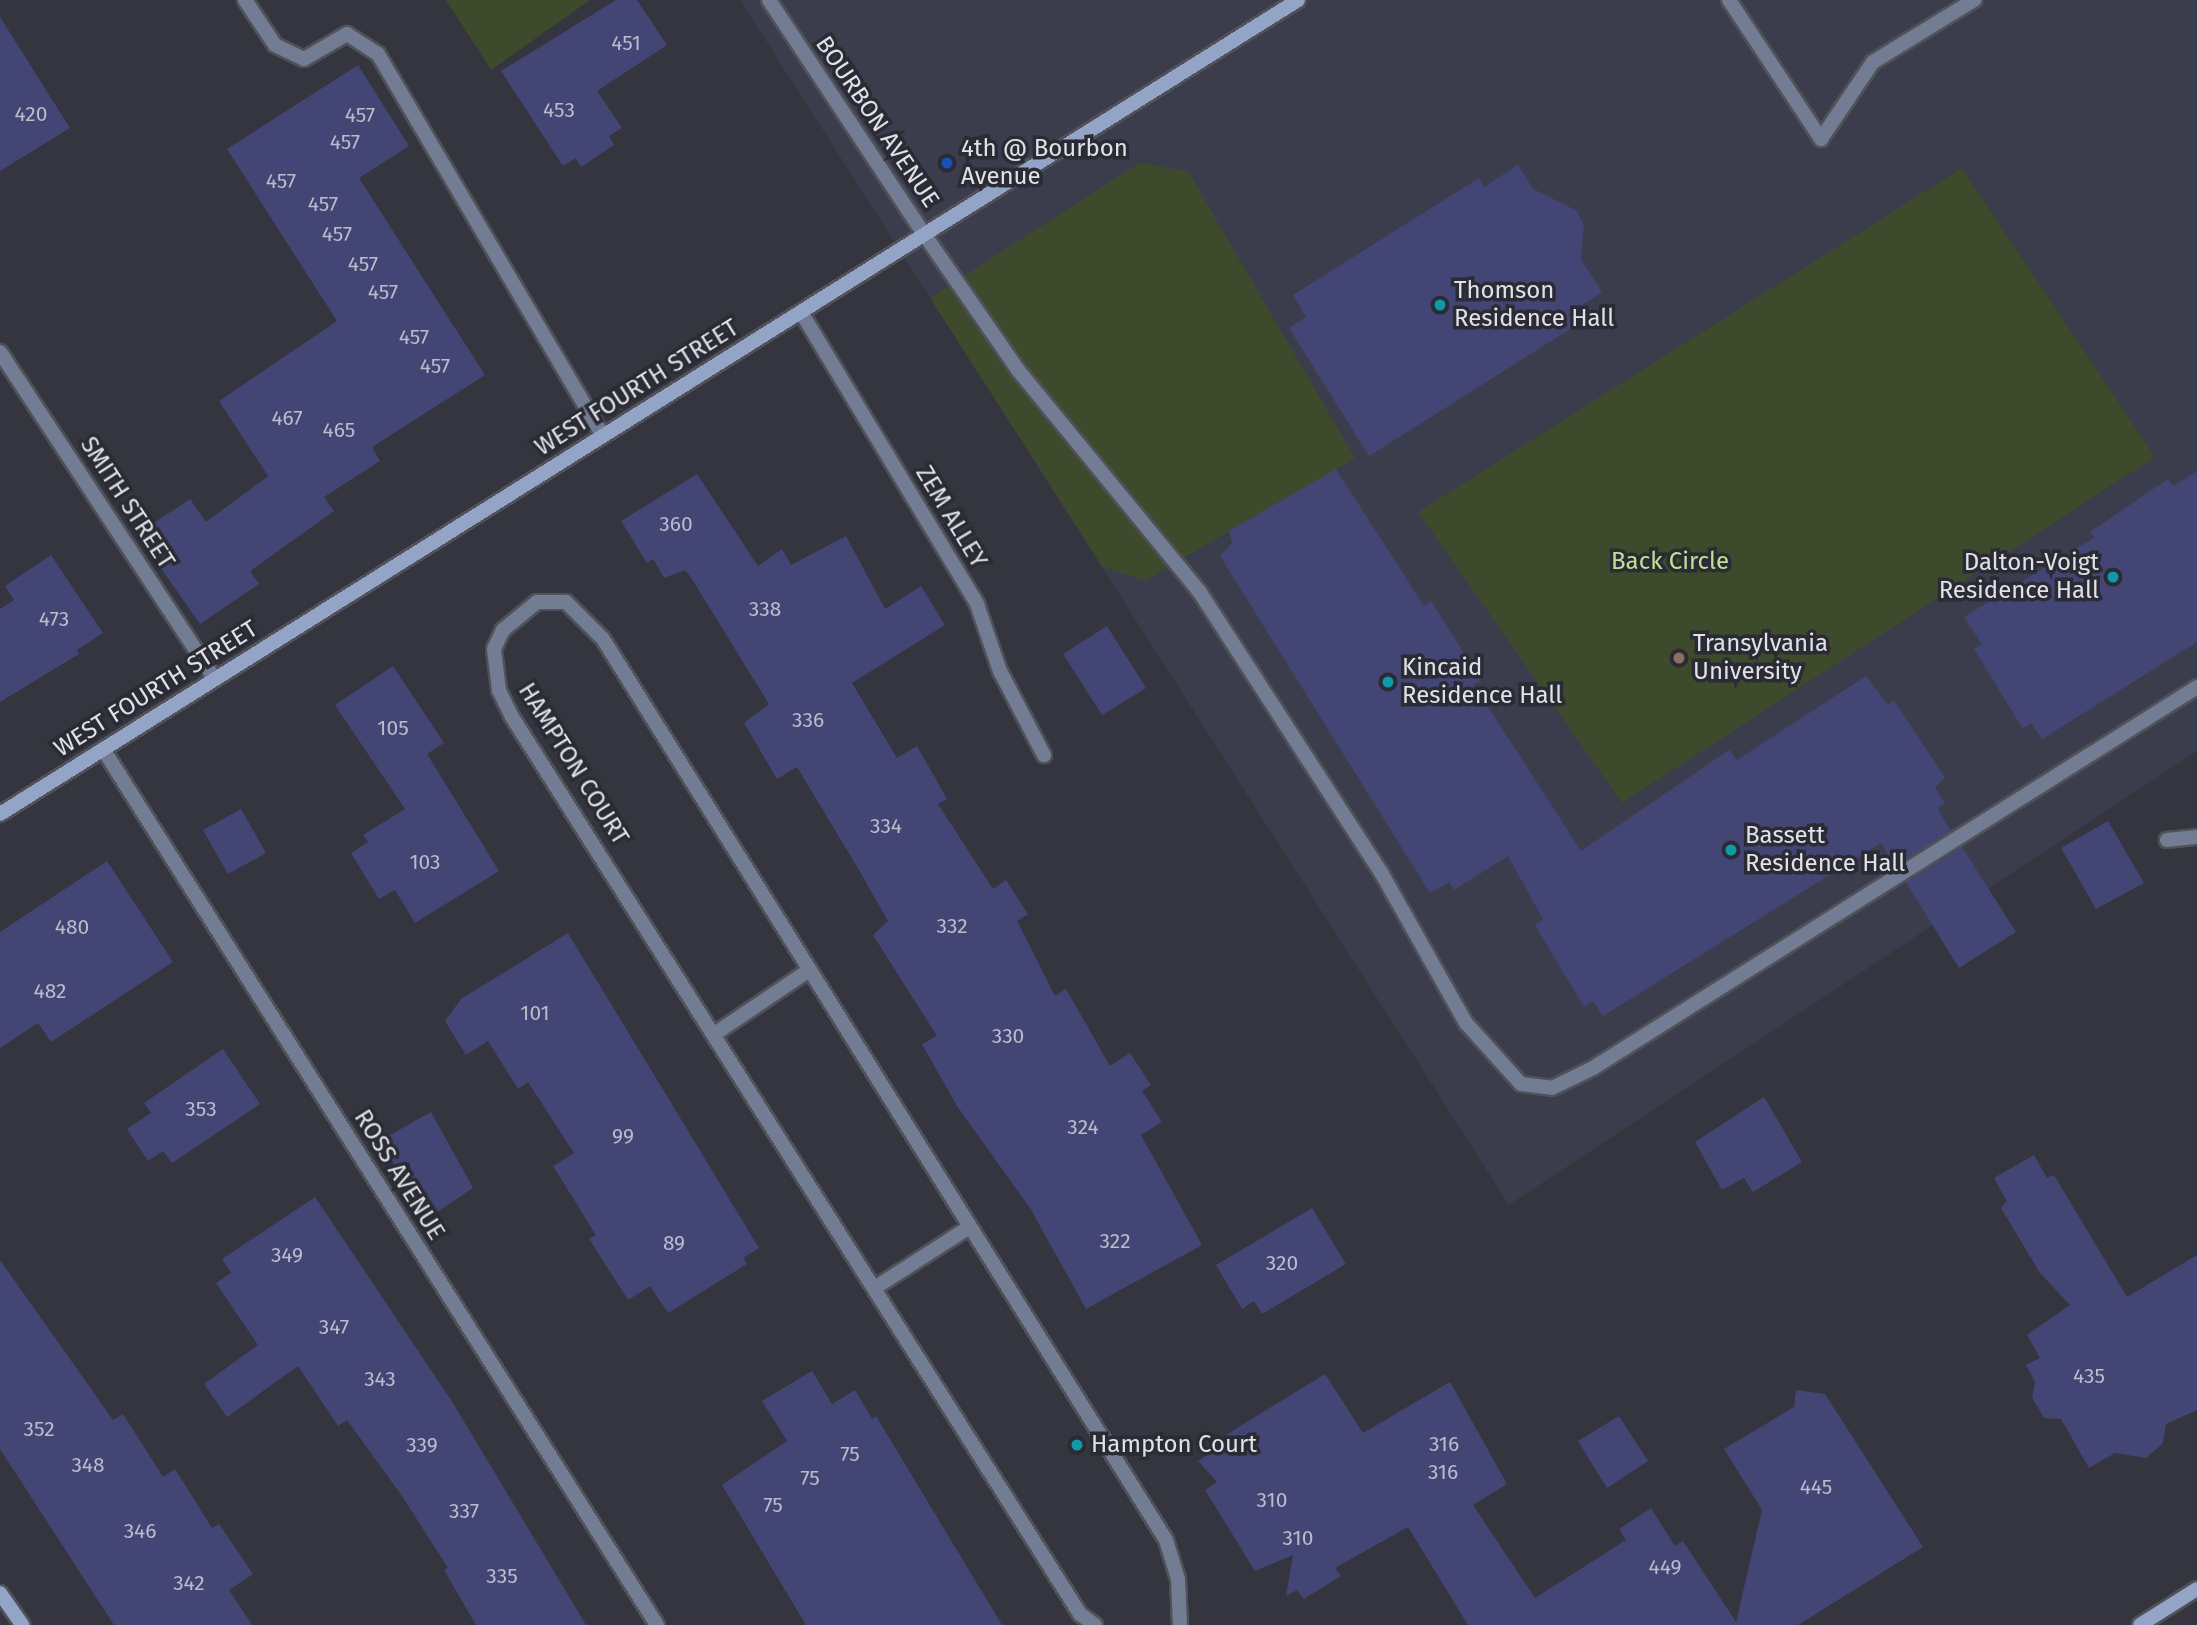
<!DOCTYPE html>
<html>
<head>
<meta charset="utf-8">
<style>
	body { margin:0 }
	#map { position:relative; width:2197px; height:1625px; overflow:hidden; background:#34353e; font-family:"Fira Sans",sans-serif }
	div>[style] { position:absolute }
	.built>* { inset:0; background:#3c3d4c }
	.green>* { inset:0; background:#3e4a2c }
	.building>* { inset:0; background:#434674 }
	.roads { filter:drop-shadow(2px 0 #505159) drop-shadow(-2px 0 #505159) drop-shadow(0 2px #505159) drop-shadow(0 -2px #505159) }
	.lane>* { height:14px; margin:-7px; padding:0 7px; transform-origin:7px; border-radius:7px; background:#727c92 }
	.street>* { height:14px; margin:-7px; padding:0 7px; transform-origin:7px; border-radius:7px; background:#727c92 }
	.secondary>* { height:14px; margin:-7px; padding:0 7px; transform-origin:7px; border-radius:7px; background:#93a4c6 }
	.dots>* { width:19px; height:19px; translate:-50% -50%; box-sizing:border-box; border:4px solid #2a2b34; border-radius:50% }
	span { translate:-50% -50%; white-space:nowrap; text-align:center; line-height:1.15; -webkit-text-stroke:7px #2a2b34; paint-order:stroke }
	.number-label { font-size:21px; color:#babbcb }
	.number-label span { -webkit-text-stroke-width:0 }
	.street-label { font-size:24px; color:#e1e2e8 }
	.poi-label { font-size:24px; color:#e1e2e8 }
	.left { translate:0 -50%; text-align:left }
	.right { translate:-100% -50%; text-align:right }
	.park-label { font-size:24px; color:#c0e193 }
</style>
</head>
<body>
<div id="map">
	<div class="built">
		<div style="clip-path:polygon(740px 0,2197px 0,2197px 751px,1509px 1205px)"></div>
	</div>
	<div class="green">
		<div style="clip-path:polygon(446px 0,590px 0,491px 70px)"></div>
		<div style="clip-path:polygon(1139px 163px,1188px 171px,1355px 458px,1144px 581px,1102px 566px,930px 298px)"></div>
		<div style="clip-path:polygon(1962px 168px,2155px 457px,1622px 803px,1418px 512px)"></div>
	</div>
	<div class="building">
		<div style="clip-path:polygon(616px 0,637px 0,667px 45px,597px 91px,622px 128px,609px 136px,614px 145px,581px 167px,576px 158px,563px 166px,501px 71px)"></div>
		<div style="clip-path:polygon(0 17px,70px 128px,0 171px)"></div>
		<div style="clip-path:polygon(358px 65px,409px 146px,359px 178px,485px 375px,372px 447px,380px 461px,324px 497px,334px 511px,250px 571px,259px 584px,200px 624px,137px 534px,190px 499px,206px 522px,268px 476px,219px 401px,337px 321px,227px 149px)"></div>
		<div style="clip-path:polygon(1518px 165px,1533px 189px,1577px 211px,1584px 225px,1581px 260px,1602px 292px,1568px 314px,1575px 326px,1369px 456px,1289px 328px,1306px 317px,1293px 295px,1479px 178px,1484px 187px)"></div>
		<div style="clip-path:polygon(1336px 469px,1424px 606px,1431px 601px,1481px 680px,1474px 685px,1581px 851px,1729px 750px,1737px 760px,1866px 676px,1888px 705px,1894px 700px,1945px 778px,1935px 787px,1945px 803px,1937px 808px,1951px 831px,1895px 866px,1881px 843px,1603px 1016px,1593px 1001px,1584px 1007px,1535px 925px,1543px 919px,1508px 856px,1454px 890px,1449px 882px,1430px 893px,1220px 556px,1232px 543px,1229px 531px)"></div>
		<div style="clip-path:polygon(2197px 471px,2197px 642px,2042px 739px,2031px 723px,2023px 729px,1974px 649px,1982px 644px,1964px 617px,2095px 537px,2090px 532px,2168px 479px,2173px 486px)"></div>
		<div style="clip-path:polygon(697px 474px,758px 566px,782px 549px,791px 565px,846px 536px,885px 609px,921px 586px,945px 625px,852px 683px,897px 758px,917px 746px,947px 799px,938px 804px,993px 889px,1006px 880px,1028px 914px,1017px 921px,1055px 996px,1066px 989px,1110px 1066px,1130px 1053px,1151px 1085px,1142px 1091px,1162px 1122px,1141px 1135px,1202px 1245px,1086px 1309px,1030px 1208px,957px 1106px,922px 1044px,937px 1036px,873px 935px,888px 921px,859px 870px,797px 767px,777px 779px,744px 723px,769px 704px,690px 576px,685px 570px,664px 578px,653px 559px,647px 563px,621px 521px)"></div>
		<div style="clip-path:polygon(51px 555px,103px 633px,77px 650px,79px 654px,0 702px,0 609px,14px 600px,5px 586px)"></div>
		<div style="clip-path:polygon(1107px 626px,1146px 688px,1102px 715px,1063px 654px)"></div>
		<div style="clip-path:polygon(393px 666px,444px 743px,427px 754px,499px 871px,415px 923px,395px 890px,379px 899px,351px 853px,368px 842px,363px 835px,405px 809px,335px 705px)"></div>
		<div style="clip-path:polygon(241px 809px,266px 853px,228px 874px,203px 830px)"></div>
		<div style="clip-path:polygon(2108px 821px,2144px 883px,2096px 909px,2061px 848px)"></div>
		<div style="clip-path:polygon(1962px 847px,2016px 932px,1959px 968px,1906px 882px)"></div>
		<div style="clip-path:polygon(107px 861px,173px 962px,51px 1042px,38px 1023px,0 1048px,0 932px)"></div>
		<div style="clip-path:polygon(568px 933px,759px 1248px,743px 1258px,747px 1264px,668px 1313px,650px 1286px,628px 1300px,589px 1239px,596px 1235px,553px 1166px,574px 1153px,528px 1082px,518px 1089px,488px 1041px,466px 1055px,445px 1021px,461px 999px)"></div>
		<div style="clip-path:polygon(223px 1049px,260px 1104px,172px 1163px,163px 1151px,148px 1161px,127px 1129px,151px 1113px,144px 1103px)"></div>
		<div style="clip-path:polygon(1764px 1097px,1802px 1162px,1753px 1192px,1744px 1178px,1722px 1190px,1695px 1142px)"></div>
		<div style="clip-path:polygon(431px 1112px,473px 1188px,425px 1220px,381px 1140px)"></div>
		<div style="clip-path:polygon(2034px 1155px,2047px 1178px,2054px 1175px,2127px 1297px,2197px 1255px,2197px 1410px,2166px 1424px,2163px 1443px,2146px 1458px,2115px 1453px,2089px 1468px,2061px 1419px,2044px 1418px,2032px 1398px,2035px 1382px,2026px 1365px,2040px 1358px,2027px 1335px,2070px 1305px,2040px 1273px,2001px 1208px,2007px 1201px,1994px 1178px)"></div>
		<div style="clip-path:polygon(315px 1197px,451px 1400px,586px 1625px,476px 1625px,444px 1570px,448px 1568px,402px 1496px,347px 1420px,338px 1426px,298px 1366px,227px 1417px,204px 1384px,258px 1345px,216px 1283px,231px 1273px,222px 1259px)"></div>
		<div style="clip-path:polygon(1312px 1208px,1346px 1264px,1262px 1314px,1254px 1301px,1242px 1309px,1216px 1265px)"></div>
		<div style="clip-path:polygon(0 1260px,113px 1420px,123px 1414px,163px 1477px,175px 1469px,212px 1528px,219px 1524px,253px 1574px,229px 1590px,252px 1625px,114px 1625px,0 1449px)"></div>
		<div style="clip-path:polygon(812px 1371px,832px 1404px,855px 1390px,872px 1419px,876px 1416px,1002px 1625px,806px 1625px,722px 1485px,787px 1441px,762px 1401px)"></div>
		<div style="clip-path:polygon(1325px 1374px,1363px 1433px,1450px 1382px,1507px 1484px,1473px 1505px,1535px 1598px,1626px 1540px,1619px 1529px,1651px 1508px,1675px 1546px,1683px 1541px,1736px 1622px,1762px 1510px,1724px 1449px,1794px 1407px,1796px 1390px,1825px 1394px,1923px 1547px,1798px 1625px,1468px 1625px,1408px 1527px,1335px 1568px,1341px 1576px,1304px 1599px,1297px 1590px,1286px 1596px,1293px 1555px,1255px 1571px,1205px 1490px,1217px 1482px,1198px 1461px,1212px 1452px,1208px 1446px)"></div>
		<div style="clip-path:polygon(1619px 1416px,1648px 1461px,1607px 1488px,1578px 1441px)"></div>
	</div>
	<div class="roads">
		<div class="lane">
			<div style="left:245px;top:0;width:54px;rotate:56.3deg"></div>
			<div style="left:275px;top:45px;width:32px;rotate:26deg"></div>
			<div style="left:304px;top:59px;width:50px;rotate:-30.2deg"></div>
			<div style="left:347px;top:34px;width:37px;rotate:33deg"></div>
			<div style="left:378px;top:54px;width:443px;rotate:59.5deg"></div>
			<div style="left:1729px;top:0;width:167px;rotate:56.5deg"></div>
			<div style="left:1821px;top:139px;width:93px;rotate:-56deg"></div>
			<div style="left:1873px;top:62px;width:119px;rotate:-31.5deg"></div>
			<div style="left:924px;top:234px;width:165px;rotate:55.3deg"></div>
			<div style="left:1018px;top:370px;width:286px;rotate:50.7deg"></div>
			<div style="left:1199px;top:591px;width:337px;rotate:57.1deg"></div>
			<div style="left:1382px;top:874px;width:171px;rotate:60.6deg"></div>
			<div style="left:1466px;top:1023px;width:82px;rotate:48deg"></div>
			<div style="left:1521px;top:1084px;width:31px;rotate:7deg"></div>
			<div style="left:1552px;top:1088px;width:46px;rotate:-26deg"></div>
			<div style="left:1593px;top:1068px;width:714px;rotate:-32.24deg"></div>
			<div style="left:2167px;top:840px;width:30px;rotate:-6deg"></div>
		</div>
		<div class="street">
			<div style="left:769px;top:0;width:281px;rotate:56.5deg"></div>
			<div style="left:801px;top:312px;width:341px;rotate:58.9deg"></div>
			<div style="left:977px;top:604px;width:71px;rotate:71.1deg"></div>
			<div style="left:1000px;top:671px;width:95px;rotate:62.4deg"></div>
			<div style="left:0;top:352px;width:391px;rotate:56.7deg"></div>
			<div style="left:103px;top:749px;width:1036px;rotate:57.69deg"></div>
			<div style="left:716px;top:1033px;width:111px;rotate:-34deg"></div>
			<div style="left:876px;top:1287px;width:109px;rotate:-32.7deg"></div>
			<div style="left:1095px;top:1625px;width:19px;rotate:-144deg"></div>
			<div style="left:1080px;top:1614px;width:1062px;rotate:-122.34deg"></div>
			<div style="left:512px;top:717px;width:30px;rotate:-116deg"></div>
			<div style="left:499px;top:690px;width:41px;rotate:-97deg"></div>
			<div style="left:494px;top:649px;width:21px;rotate:-65deg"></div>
			<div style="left:503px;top:630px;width:44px;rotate:-39.5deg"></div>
			<div style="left:537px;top:602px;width:29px"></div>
			<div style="left:566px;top:602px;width:52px;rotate:45deg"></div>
			<div style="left:603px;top:639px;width:1062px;rotate:58deg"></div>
			<div style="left:1166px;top:1540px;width:41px;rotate:72.9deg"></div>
			<div style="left:1178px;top:1579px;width:46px;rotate:87.5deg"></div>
		</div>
		<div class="secondary">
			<div style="left:0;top:814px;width:1532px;rotate:-32.09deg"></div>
			<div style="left:0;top:1593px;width:39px;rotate:55deg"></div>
			<div style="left:2140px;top:1625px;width:67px;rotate:-32.3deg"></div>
		</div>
	</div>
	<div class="dots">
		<div style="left:947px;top:163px;background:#1a4fb4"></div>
		<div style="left:1440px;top:305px;background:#0f9aa8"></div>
		<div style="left:2113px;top:577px;background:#0f9aa8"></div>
		<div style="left:1679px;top:658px;background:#8d6e63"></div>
		<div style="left:1388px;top:682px;background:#0f9aa8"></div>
		<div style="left:1731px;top:850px;background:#0f9aa8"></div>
		<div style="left:1077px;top:1445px;background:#0f9aa8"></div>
	</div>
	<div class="number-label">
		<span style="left:626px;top:43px">451</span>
		<span style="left:559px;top:110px">453</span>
		<span style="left:31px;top:114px">420</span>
		<span style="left:360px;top:115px">457</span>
		<span style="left:345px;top:142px">457</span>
		<span style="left:281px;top:181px">457</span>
		<span style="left:323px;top:204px">457</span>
		<span style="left:337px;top:234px">457</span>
		<span style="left:363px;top:264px">457</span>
		<span style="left:383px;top:292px">457</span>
		<span style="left:414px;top:337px">457</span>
		<span style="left:435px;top:366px">457</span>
		<span style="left:287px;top:418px">467</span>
		<span style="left:339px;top:430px">465</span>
		<span style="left:676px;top:524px">360</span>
		<span style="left:765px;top:609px">338</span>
		<span style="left:54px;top:619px">473</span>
		<span style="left:808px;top:720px">336</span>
		<span style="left:393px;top:728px">105</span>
		<span style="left:886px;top:826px">334</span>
		<span style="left:425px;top:862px">103</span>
		<span style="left:952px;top:926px">332</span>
		<span style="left:72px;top:927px">480</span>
		<span style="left:50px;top:991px">482</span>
		<span style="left:535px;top:1013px">101</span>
		<span style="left:1008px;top:1036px">330</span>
		<span style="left:201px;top:1109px">353</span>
		<span style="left:1083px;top:1127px">324</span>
		<span style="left:623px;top:1136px">99</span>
		<span style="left:1115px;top:1241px">322</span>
		<span style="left:674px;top:1243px">89</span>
		<span style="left:287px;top:1255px">349</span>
		<span style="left:1282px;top:1263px">320</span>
		<span style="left:334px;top:1327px">347</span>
		<span style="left:2089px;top:1376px">435</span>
		<span style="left:380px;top:1379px">343</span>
		<span style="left:39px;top:1429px">352</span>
		<span style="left:1444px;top:1444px">316</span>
		<span style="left:422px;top:1445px">339</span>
		<span style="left:850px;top:1454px">75</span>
		<span style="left:88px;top:1465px">348</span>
		<span style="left:1443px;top:1472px">316</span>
		<span style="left:810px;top:1478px">75</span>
		<span style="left:1816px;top:1487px">445</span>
		<span style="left:1272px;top:1500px">310</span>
		<span style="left:773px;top:1505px">75</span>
		<span style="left:464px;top:1511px">337</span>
		<span style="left:140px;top:1531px">346</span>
		<span style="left:1298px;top:1538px">310</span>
		<span style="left:1665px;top:1567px">449</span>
		<span style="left:502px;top:1576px">335</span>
		<span style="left:189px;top:1583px">342</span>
	</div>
	<div class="street-label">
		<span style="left:877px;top:122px;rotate:56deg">BOURBON AVENUE</span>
		<span style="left:637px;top:388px;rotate:-32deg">WEST FOURTH STREET</span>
		<span style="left:127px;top:503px;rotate:57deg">SMITH STREET</span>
		<span style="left:951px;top:517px;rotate:59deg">ZEM ALLEY</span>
		<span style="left:156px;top:689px;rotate:-32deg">WEST FOURTH STREET</span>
		<span style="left:573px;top:764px;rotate:58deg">HAMPTON COURT</span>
		<span style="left:399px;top:1175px;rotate:58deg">ROSS AVENUE</span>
	</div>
	<div class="poi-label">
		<span class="left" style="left:961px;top:163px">4th @ Bourbon<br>Avenue</span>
		<span class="left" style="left:1454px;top:305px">Thomson<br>Residence Hall</span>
		<span class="right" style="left:2099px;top:577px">Dalton-Voigt<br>Residence Hall</span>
		<span class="left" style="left:1693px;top:658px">Transylvania<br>University</span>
		<span class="left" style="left:1402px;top:682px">Kincaid<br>Residence Hall</span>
		<span class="left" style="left:1745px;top:850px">Bassett<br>Residence Hall</span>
		<span class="left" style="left:1091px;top:1445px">Hampton Court</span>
	</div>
	<div class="park-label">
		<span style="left:1670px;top:562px">Back Circle</span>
	</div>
</div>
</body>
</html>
